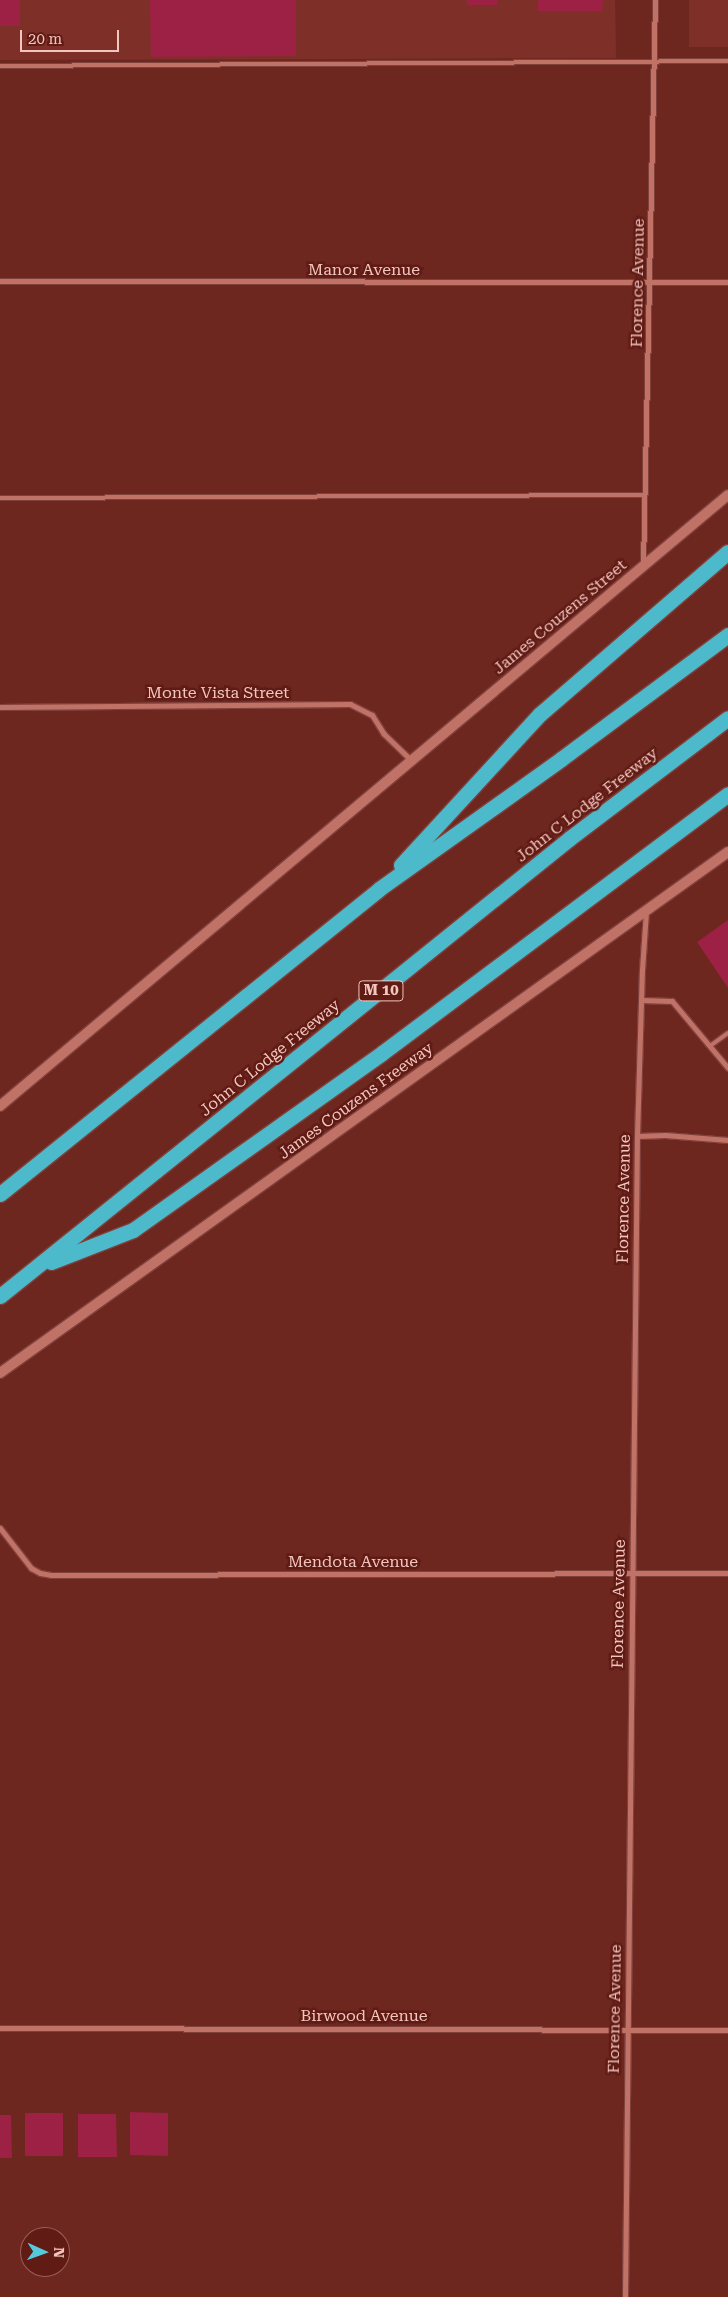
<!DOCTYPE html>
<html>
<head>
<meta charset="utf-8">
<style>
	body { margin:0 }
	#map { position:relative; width:728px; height:2297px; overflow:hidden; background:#6d271f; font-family:"Roboto Serif",serif }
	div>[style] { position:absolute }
	.built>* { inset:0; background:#7e3028 }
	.building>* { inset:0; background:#9d2045 }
	.roads { filter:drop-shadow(1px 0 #80413d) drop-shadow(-1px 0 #80413d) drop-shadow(0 1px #80413d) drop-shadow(0 -1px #80413d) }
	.lane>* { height:4px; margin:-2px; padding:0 2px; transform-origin:2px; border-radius:2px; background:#c17266 }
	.street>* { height:5px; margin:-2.5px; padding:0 2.5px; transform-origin:2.5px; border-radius:2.5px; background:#c17266 }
	.secondary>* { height:10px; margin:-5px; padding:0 5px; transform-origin:5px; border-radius:5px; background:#c17266 }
	.highway>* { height:15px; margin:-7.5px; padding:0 7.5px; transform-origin:7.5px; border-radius:7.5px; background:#4cbaca }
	span { translate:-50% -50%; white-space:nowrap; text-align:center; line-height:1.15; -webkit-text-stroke:5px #611b15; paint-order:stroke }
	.shield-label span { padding:1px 4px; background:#611b15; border:1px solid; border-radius:4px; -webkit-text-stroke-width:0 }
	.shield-label { font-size:15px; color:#f2c6bf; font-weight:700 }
	.street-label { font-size:16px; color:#f2c6bf }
	.north { position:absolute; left:20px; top:2227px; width:50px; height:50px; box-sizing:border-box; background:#611b15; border:1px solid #9b5f59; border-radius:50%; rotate:92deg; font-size:14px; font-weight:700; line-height:20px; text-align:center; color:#f2c6bf }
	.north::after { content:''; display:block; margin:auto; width:18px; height:22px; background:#54cadc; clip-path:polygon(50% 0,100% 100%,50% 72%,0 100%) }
	.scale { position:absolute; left:20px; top:30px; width:99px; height:22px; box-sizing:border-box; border:2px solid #f2c6bf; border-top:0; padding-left:6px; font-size:15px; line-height:18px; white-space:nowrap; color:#f2c6bf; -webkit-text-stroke:4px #611b15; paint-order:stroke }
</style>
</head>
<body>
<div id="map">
	<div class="built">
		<div style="clip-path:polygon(0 0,615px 0,616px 58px,0 60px)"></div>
		<div style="clip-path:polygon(689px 0,728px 0,728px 47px,689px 47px)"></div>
	</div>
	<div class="building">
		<div style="clip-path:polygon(0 0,20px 0,20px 26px,0 26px)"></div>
		<div style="clip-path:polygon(150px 0,296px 0,296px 56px,151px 57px)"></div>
		<div style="clip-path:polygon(467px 0,497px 0,497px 5px,467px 5px)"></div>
		<div style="clip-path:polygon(538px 0,603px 0,602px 11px,538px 11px)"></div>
		<div style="clip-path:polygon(728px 920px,728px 988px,697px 942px)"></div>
		<div style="clip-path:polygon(130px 2112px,168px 2113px,168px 2156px,130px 2155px)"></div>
		<div style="clip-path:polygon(25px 2113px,63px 2113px,63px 2156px,25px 2156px)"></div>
		<div style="clip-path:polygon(78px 2114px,116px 2114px,117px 2157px,78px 2157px)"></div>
		<div style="clip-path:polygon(0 2115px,11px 2115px,12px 2158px,0 2158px)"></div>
	</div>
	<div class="roads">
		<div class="lane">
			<div style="left:0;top:66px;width:728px;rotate:-0.39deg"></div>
			<div style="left:0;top:498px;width:645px;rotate:-0.27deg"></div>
			<div style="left:710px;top:1046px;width:22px;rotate:-36deg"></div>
		</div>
		<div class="street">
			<div style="left:0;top:281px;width:728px;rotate:0.08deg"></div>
			<div style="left:643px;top:566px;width:566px;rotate:-88.79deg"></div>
			<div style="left:0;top:707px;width:350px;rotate:-0.5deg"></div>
			<div style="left:350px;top:704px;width:25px;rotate:27deg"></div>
			<div style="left:372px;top:715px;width:22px;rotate:58deg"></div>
			<div style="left:384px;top:734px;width:39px;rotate:44deg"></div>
			<div style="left:641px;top:1000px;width:31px;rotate:2deg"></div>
			<div style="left:672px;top:1001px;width:87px;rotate:50.1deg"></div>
			<div style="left:637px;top:1136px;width:28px;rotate:-2deg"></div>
			<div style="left:665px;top:1135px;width:63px;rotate:4.5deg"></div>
			<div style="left:0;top:1528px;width:51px;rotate:52.2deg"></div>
			<div style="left:31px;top:1568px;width:10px;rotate:29deg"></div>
			<div style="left:40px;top:1573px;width:11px;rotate:10deg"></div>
			<div style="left:51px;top:1575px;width:677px;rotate:-0.17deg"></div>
			<div style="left:0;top:2028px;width:728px;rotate:0.16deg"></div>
			<div style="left:625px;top:2297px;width:1161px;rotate:-89.41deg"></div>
			<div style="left:637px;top:1136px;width:166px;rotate:-88.3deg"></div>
			<div style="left:642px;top:970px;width:58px;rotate:-86.1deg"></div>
		</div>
		<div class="secondary">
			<div style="left:0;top:1106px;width:950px;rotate:-40.01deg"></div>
			<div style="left:0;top:1373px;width:895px;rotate:-35.59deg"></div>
		</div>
		<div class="highway">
			<div style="left:401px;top:865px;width:205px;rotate:-47.4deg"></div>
			<div style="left:540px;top:714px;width:248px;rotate:-40.8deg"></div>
			<div style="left:0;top:1194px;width:486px;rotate:-38.8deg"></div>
			<div style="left:379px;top:889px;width:224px;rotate:-35.5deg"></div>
			<div style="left:561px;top:759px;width:208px;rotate:-36.6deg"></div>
			<div style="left:51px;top:1262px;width:88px;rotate:-21.3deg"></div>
			<div style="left:133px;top:1230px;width:305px;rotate:-35.4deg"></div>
			<div style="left:382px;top:1053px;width:432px;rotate:-36.8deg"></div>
			<div style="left:0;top:1296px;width:731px;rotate:-38.78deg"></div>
			<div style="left:570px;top:838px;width:198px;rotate:-37.2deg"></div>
		</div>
	</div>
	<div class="shield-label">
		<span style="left:381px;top:991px">M 10</span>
	</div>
	<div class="street-label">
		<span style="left:364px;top:270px">Manor Avenue</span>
		<span style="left:638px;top:283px;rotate:-89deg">Florence Avenue</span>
		<span style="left:560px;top:617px;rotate:-40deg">James Couzens Street</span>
		<span style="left:218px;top:693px">Monte Vista Street</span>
		<span style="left:587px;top:805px;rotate:-38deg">John C Lodge Freeway</span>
		<span style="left:270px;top:1058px;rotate:-39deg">John C Lodge Freeway</span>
		<span style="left:356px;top:1101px;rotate:-36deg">James Couzens Freeway</span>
		<span style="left:624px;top:1199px;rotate:-89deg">Florence Avenue</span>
		<span style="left:353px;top:1562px">Mendota Avenue</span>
		<span style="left:619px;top:1604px;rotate:-89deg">Florence Avenue</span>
		<span style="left:615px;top:2009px;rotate:-89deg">Florence Avenue</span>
		<span style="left:364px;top:2016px">Birwood Avenue</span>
	</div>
	<div class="north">N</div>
	<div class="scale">20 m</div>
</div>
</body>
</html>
